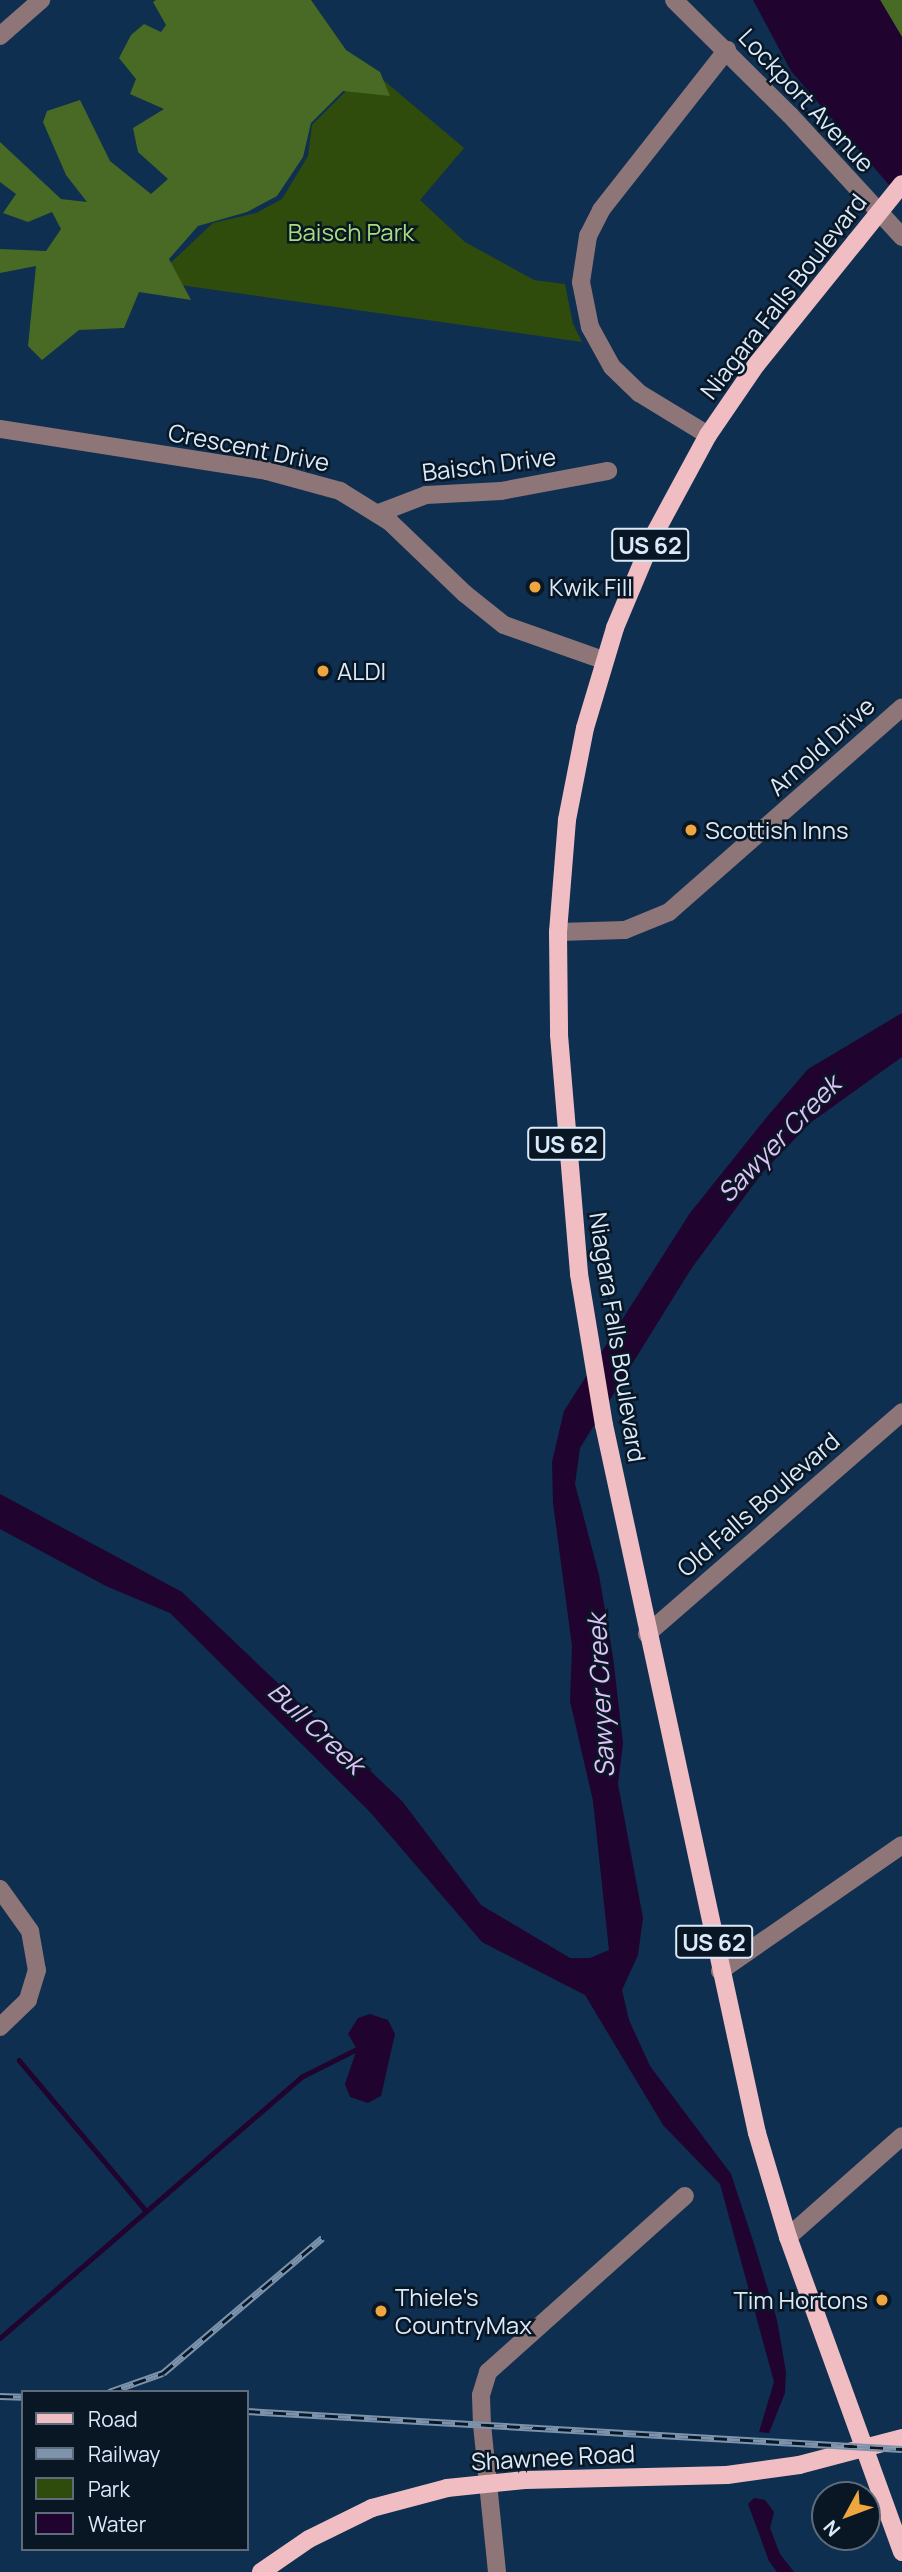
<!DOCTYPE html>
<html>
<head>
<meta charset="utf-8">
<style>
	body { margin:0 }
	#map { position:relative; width:902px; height:2572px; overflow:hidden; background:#0e2f4f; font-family:Manrope,sans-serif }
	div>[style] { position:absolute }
	.green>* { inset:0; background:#2f4c0c }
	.forest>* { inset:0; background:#486a25 }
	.water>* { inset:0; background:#20032e }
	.stream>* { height:4.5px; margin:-2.25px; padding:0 2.25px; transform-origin:2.25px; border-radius:2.25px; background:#20032e }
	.minor>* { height:18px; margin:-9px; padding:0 9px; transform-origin:9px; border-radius:9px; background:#8e7578 }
	.major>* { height:18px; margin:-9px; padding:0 9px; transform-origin:9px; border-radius:9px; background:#f0bdc2 }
	.rail>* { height:7px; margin-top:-3.5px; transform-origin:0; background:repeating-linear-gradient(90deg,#091725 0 13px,#7c93ab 0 26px); box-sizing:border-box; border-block:2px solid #7c93ab }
	.major-bridge>* { height:18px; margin:-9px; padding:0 9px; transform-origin:9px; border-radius:9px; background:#f0bdc2 }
	.dots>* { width:19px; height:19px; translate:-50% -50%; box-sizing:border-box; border:4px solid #091725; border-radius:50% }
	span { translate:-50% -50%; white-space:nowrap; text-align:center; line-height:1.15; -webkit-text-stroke:5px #091725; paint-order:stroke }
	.shield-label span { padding:2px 5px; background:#091725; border:2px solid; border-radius:5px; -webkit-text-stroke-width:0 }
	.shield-label { font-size:23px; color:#dbeafb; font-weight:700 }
	.street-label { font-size:24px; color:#dbeafb }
	.park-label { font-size:24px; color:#a9dc7c }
	.poi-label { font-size:24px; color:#dbeafb }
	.left { translate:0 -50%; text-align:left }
	.right { translate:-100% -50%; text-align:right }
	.water-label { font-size:26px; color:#e2c1f8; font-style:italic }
	.legend { position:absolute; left:21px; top:2390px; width:228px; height:161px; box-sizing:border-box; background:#091725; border:2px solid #5d6b7b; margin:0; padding:9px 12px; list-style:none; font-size:21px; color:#dbeafb }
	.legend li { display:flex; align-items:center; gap:14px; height:35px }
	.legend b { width:35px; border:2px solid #5d6b7b }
	.north { position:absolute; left:811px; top:2481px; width:70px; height:70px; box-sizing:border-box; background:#091725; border:2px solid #5d6b7b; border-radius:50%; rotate:229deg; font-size:19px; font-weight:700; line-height:28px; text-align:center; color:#dbeafb }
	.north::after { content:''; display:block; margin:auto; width:24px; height:32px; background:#f0a63e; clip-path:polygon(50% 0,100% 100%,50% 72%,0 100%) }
</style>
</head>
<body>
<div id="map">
	<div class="green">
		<div style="clip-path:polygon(369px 68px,464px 148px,420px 200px,465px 242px,534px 280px,565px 284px,573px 324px,582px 342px,180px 285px,162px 271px,213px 223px,256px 213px,282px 199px,308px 156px,312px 125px)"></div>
	</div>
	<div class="forest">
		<div style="clip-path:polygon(156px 0,311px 0,346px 50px,380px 72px,390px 96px,343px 91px,311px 123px,303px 157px,277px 196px,247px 212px,198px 226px,169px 259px,191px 300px,139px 292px,124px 328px,79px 330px,42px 360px,28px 346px,36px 266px,0 273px,0 249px,46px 251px,61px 229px,52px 212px,28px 222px,3px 213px,16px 194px,0 182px,0 142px,61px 199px,87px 202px,66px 175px,43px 122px,47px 111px,80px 100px,110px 161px,151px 194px,168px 179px,138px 152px,133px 128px,164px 109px,130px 94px,136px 79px,119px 58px,131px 35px,144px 24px,161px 32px,166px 25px,153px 2px)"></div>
		<div style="clip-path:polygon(880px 0,902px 0,902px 37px)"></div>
	</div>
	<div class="water">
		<div style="clip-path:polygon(753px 0,880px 0,902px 37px,902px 200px,791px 71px)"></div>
		<div style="clip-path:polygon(902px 1013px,902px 1057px,810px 1123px,762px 1173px,691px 1269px,580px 1448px,575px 1484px,599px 1575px,613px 1657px,623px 1743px,618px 1784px,643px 1918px,638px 1955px,622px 1990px,629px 2020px,650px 2066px,731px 2174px,755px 2247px,777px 2320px,786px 2372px,785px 2393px,769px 2433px,759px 2432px,774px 2382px,720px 2184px,663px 2125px,585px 1995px,482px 1942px,370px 1812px,170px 1613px,106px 1586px,0 1529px,0 1494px,182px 1592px,402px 1801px,481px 1905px,570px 1958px,590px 1958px,609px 1950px,593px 1801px,570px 1701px,572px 1646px,553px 1503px,552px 1462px,564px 1411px,690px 1213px,766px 1118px,808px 1069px)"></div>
		<div style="clip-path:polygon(370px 2014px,388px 2020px,395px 2034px,381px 2096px,368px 2103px,350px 2097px,345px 2084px,357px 2049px,348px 2034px,358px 2018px)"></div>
		<div style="clip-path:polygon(754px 2498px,765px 2500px,774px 2512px,770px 2528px,780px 2554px,794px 2572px,777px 2572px,769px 2561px,748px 2504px)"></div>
	</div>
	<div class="stream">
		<div style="left:19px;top:2060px;width:197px;rotate:49.9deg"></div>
		<div style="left:0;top:2338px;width:398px;rotate:-40.9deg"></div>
		<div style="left:301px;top:2077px;width:63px;rotate:-26.6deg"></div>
	</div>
	<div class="minor">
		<div style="left:674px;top:0;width:163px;rotate:44.8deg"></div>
		<div style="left:790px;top:115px;width:166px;rotate:47.4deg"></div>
		<div style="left:0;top:36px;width:55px;rotate:-41.3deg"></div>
		<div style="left:0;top:429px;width:270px;rotate:8.9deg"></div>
		<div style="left:267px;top:471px;width:76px;rotate:15.3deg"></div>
		<div style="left:340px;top:491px;width:59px;rotate:31.8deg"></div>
		<div style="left:390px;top:522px;width:103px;rotate:43.8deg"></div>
		<div style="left:464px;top:593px;width:51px;rotate:38.7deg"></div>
		<div style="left:504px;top:625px;width:105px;rotate:19.5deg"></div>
		<div style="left:708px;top:435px;width:81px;rotate:-148.7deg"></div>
		<div style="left:639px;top:393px;width:37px;rotate:-136deg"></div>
		<div style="left:612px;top:367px;width:46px;rotate:-118.8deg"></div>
		<div style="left:590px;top:327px;width:46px;rotate:-101.3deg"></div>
		<div style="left:581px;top:282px;width:47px;rotate:-81.3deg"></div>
		<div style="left:588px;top:236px;width:29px;rotate:-63deg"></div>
		<div style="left:601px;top:210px;width:204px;rotate:-51.8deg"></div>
		<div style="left:379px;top:513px;width:50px;rotate:-21deg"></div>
		<div style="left:426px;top:495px;width:75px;rotate:-3.1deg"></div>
		<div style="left:501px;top:491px;width:109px;rotate:-10.6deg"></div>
		<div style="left:558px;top:932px;width:67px;rotate:-1.7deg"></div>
		<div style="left:625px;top:930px;width:48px;rotate:-22.2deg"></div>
		<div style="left:669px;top:912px;width:310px;rotate:-41.3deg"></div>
		<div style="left:647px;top:1634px;width:338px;rotate:-41deg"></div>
		<div style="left:0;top:1889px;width:52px;rotate:54.5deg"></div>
		<div style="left:30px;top:1931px;width:40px;rotate:80deg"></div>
		<div style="left:37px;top:1970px;width:31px;rotate:107deg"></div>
		<div style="left:28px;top:2000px;width:39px;rotate:136deg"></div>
		<div style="left:720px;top:1971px;width:221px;rotate:-34.7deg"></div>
		<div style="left:788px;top:2237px;width:152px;rotate:-41.5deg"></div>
		<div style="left:497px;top:2572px;width:148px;rotate:-95.8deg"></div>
		<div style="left:482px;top:2425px;width:30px;rotate:-92deg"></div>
		<div style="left:481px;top:2395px;width:24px;rotate:-73deg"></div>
		<div style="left:488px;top:2372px;width:264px;rotate:-41.8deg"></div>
	</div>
	<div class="major">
		<div style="left:856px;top:241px;width:159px;rotate:128.9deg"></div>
		<div style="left:756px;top:365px;width:85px;rotate:124.4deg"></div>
		<div style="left:708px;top:435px;width:114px;rotate:118.4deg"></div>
		<div style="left:654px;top:535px;width:101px;rotate:112.8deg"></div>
		<div style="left:615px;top:628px;width:104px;rotate:106.7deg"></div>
		<div style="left:585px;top:728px;width:94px;rotate:101.1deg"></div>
		<div style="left:567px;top:820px;width:112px;rotate:94.6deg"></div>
		<div style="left:558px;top:932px;width:103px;rotate:89.4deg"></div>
		<div style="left:559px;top:1035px;width:240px;rotate:85.2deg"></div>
		<div style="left:579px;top:1274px;width:153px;rotate:80.6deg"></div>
		<div style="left:604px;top:1425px;width:724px;rotate:77.81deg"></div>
		<div style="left:757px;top:2133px;width:109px;rotate:73.4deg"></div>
		<div style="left:788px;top:2237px;width:335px;rotate:70.1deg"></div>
		<div style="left:261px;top:2572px;width:58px;rotate:-34.5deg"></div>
		<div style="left:309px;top:2539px;width:70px;rotate:-26.2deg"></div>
		<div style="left:372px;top:2508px;width:78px;rotate:-14.9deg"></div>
		<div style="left:447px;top:2488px;width:78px;rotate:-5.9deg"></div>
		<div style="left:525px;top:2480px;width:202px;rotate:-1.4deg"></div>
		<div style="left:727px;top:2475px;width:73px;rotate:-7.9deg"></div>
		<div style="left:799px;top:2465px;width:106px;rotate:-14.7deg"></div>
	</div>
	<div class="rail">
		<div style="left:109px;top:2392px;width:57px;rotate:-19.4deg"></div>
		<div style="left:163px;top:2373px;width:209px;rotate:-40.3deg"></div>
		<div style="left:0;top:2396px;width:23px;rotate:2deg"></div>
		<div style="left:247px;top:2411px;width:656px;rotate:3.32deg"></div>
	</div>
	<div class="major-bridge">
		<div style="left:856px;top:241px;width:73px;rotate:-51.1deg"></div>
	</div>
	<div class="dots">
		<div style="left:535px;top:587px;background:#f0a63e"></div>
		<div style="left:323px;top:671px;background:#f0a63e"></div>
		<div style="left:691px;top:830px;background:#f0a63e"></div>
		<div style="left:882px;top:2300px;background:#f0a63e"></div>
		<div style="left:381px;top:2311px;background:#f0a63e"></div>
	</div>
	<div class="shield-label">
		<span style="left:650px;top:545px">US 62</span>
		<span style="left:566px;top:1144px">US 62</span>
		<span style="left:714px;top:1942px">US 62</span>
	</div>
	<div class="street-label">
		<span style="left:807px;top:100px;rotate:47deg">Lockport Avenue</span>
		<span style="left:783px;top:296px;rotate:-52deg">Niagara Falls Boulevard</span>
		<span style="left:249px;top:447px;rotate:11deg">Crescent Drive</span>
		<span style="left:489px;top:464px;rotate:-7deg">Baisch Drive</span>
		<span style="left:821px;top:746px;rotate:-42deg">Arnold Drive</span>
		<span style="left:618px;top:1337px;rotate:81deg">Niagara Falls Boulevard</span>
		<span style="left:758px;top:1504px;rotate:-41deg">Old Falls Boulevard</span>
		<span style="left:553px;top:2457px;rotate:-3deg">Shawnee Road</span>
	</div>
	<div class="park-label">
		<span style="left:351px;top:232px">Baisch Park</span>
	</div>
	<div class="poi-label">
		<span class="left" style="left:549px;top:587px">Kwik Fill</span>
		<span class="left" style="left:337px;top:671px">ALDI</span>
		<span class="left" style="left:705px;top:830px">Scottish Inns</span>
		<span class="left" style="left:395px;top:2311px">Thiele's<br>CountryMax</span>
		<span class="right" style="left:868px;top:2300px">Tim Hortons</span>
	</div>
	<div class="water-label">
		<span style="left:779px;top:1139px;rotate:-46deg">Sawyer Creek</span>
		<span style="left:601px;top:1696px;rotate:-93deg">Sawyer Creek</span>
		<span style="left:316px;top:1728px;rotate:43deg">Bull Creek</span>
	</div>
	<ul class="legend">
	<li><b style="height:9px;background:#f0bdc2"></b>Road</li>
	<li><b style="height:9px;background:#7c93ab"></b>Railway</li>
	<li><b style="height:19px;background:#2f4c0c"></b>Park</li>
	<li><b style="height:19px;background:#20032e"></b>Water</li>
	</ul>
	<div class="north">N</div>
</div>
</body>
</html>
